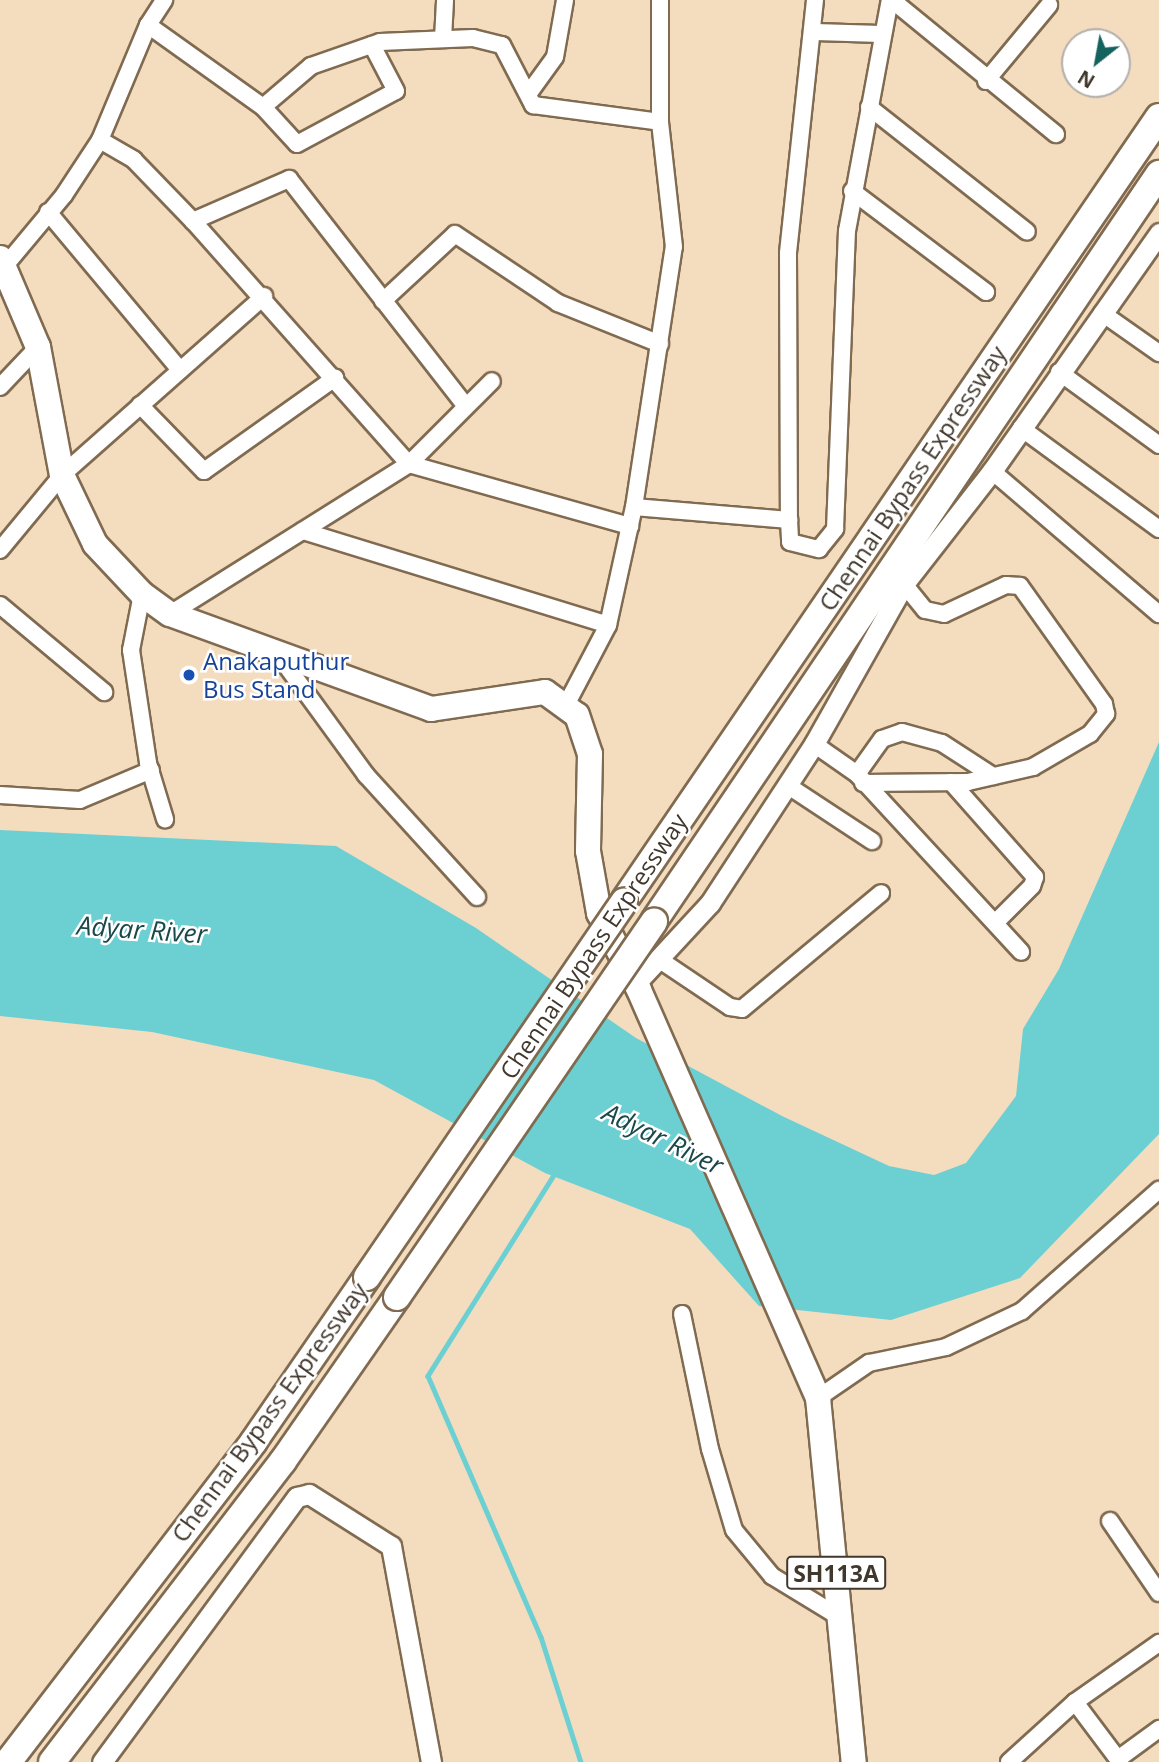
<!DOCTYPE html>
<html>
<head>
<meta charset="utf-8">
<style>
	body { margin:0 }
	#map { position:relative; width:1159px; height:1762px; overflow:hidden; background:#f4dcbf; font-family:"Open Sans",sans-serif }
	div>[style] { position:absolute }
	.water>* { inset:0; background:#6cd0d3 }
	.stream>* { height:4.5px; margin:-2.25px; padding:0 2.25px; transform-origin:2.25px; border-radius:2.25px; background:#6cd0d3 }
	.roads { filter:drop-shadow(2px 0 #806b51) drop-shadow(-2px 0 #806b51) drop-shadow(0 2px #806b51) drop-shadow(0 -2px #806b51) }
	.minor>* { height:16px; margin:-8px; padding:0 8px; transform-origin:8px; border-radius:8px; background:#fff }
	.tertiary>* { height:19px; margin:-9.5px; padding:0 9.5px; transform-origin:9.5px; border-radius:9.5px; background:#fff }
	.primary>* { height:24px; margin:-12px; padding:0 12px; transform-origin:12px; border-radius:12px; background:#fff }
	.trunk>* { height:26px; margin:-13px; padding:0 13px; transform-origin:13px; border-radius:13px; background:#fff }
	.bridges { filter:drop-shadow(2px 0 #806b51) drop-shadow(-2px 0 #806b51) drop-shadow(0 2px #806b51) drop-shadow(0 -2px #806b51) }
	.trunk-bridge>* { height:26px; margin:-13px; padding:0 13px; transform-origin:13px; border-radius:13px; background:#fff }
	.dots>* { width:19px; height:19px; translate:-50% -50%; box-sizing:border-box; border:4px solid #fff; border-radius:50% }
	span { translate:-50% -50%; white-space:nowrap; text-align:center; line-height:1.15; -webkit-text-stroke:5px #fff; paint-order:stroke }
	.shield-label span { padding:2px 5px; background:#fff; border:2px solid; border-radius:5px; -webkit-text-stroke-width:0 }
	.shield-label { font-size:23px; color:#41382d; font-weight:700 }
	.street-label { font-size:24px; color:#41382d }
	.transit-label { font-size:24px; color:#164399 }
	.left { translate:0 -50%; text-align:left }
	.water-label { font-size:26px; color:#1b494a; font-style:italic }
	.north { position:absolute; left:1061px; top:28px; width:70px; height:70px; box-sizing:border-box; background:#fff; border:2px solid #b3afab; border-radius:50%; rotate:211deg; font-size:19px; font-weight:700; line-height:28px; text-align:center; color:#41382d }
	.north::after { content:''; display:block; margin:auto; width:24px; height:32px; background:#14635f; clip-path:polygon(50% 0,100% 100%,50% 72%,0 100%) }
</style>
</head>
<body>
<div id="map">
	<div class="water">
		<div style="clip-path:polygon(1159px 742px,1159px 1134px,1020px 1278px,891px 1320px,759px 1306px,690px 1229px,545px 1173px,374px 1080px,152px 1032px,0 1016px,0 830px,336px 846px,476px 928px,636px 1038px,782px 1116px,889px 1166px,934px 1175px,966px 1163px,1016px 1096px,1023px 1029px,1059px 969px)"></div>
	</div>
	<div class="stream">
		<div style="left:556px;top:1172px;width:241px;rotate:122.1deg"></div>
		<div style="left:428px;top:1376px;width:284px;rotate:66.6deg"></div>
		<div style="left:541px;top:1637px;width:131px;rotate:72.3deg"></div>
	</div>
	<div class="roads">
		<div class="minor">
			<div style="left:815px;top:0;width:255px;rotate:96.1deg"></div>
			<div style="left:788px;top:254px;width:266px;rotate:89.8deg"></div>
			<div style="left:789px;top:520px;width:22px;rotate:87deg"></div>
			<div style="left:790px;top:542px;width:30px;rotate:14deg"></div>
			<div style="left:819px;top:549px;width:26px;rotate:-51deg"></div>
			<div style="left:835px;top:529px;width:298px;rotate:-87.7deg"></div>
			<div style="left:847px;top:231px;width:235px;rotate:-79.5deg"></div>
			<div style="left:892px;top:0;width:212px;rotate:39.3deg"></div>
			<div style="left:148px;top:25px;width:141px;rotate:35.5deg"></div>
			<div style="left:263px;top:107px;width:50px;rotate:47.4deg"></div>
			<div style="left:297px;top:144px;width:112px;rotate:-28.2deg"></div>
			<div style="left:396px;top:91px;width:52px;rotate:-117.6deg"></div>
			<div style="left:815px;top:32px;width:66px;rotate:1.7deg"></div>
			<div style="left:443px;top:39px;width:39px;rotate:-87deg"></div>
			<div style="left:986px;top:81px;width:99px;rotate:-50.3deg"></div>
			<div style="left:529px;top:93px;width:44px;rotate:-54.2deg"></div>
			<div style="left:555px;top:57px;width:58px;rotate:-80deg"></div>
			<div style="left:263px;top:107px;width:63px;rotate:-40.5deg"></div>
			<div style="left:311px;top:66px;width:73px;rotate:-19.2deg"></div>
			<div style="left:380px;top:42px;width:93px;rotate:-2.5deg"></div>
			<div style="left:473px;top:38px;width:30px;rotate:14deg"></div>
			<div style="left:502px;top:45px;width:68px;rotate:62.7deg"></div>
			<div style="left:533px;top:105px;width:128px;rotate:7.6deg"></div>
			<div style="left:869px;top:107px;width:201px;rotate:38.3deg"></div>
			<div style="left:100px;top:140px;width:39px;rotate:30deg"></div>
			<div style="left:134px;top:160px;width:85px;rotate:46deg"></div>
			<div style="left:193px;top:221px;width:325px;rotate:48.4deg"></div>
			<div style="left:409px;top:464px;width:230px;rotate:15.7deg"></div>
			<div style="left:852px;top:191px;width:168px;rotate:37deg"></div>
			<div style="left:48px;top:212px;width:206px;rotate:50.1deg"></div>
			<div style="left:193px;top:221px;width:105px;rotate:-23.6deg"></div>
			<div style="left:289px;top:179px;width:288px;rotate:52.1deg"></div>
			<div style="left:4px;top:267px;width:94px;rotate:-50.2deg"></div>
			<div style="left:64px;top:195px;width:66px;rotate:-56.8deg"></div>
			<div style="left:100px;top:140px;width:125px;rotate:-67.3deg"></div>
			<div style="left:148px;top:25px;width:30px;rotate:-57deg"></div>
			<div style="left:383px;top:301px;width:98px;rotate:-42.9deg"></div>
			<div style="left:455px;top:234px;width:124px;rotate:33.8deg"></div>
			<div style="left:558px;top:303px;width:110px;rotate:21.9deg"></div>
			<div style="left:1102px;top:313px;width:70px;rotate:35.1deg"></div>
			<div style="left:1059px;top:372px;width:124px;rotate:36.1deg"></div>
			<div style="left:0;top:387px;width:55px;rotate:-46.5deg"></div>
			<div style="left:140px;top:405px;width:92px;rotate:45.9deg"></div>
			<div style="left:204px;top:471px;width:161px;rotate:-35.4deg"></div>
			<div style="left:1021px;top:428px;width:171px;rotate:36.2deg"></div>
			<div style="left:992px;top:471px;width:220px;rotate:40.6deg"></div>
			<div style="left:634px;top:507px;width:156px;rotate:4.8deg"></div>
			<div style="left:303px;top:531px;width:319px;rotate:17.1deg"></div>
			<div style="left:0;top:550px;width:97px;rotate:-50.4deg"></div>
			<div style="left:62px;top:475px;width:270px;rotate:-41.5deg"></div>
			<div style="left:142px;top:594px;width:57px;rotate:101.1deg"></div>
			<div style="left:131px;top:650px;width:114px;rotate:81.4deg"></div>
			<div style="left:148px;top:763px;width:59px;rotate:73.1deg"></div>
			<div style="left:0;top:605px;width:136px;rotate:39.9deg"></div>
			<div style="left:170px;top:614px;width:282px;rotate:-32.1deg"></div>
			<div style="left:409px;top:464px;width:117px;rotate:-45deg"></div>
			<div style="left:280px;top:657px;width:146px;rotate:53.9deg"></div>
			<div style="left:366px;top:775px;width:165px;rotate:47.7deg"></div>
			<div style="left:565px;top:707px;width:93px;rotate:-62.3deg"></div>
			<div style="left:608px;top:625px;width:121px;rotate:-77.6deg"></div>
			<div style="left:634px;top:507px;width:263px;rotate:-81.3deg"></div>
			<div style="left:674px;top:247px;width:126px;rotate:-96.4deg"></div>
			<div style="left:660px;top:122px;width:122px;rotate:-90deg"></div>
			<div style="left:814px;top:744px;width:52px;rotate:34.9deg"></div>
			<div style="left:857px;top:774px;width:242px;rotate:47.3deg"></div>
			<div style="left:857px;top:774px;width:43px;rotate:-54.5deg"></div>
			<div style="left:882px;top:739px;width:21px;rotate:-19deg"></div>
			<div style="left:902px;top:732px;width:41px;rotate:15.4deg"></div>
			<div style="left:942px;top:743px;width:61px;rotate:32.9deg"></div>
			<div style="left:951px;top:782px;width:127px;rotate:48.5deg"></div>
			<div style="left:1035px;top:877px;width:9px;rotate:108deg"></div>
			<div style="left:1032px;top:886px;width:52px;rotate:135deg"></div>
			<div style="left:863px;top:783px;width:105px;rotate:-0.5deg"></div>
			<div style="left:968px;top:782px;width:67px;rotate:-13deg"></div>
			<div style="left:1033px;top:767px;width:66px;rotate:-30.1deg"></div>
			<div style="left:1090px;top:734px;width:26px;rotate:-51deg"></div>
			<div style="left:1106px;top:714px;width:10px;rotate:-101deg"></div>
			<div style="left:1104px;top:704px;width:145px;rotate:-125.4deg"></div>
			<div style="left:1020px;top:586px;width:14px;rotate:-176deg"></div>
			<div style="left:1006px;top:585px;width:68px;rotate:154.9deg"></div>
			<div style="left:944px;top:614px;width:19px;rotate:-168deg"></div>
			<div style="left:925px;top:610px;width:33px;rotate:-129deg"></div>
			<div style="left:787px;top:785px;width:102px;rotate:33.4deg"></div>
			<div style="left:0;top:795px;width:80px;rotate:3.6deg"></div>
			<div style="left:80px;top:800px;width:77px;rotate:-22.9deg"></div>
			<div style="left:660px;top:960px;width:84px;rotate:33.9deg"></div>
			<div style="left:730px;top:1007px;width:12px;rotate:9deg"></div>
			<div style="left:742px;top:1009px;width:181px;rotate:-39.8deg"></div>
			<div style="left:682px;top:1314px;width:138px;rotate:78.3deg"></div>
			<div style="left:710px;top:1449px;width:84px;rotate:73.5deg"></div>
			<div style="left:734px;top:1530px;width:60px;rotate:50.4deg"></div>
			<div style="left:772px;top:1576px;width:81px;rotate:31.3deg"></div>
			<div style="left:818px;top:1398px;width:62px;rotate:-34.5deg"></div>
			<div style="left:869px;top:1363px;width:79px;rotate:-11.7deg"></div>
			<div style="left:946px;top:1347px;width:84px;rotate:-25.3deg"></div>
			<div style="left:1022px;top:1311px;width:183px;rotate:-41.5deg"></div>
			<div style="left:1110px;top:1521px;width:87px;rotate:55.8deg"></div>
			<div style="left:1075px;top:1702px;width:75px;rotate:53.1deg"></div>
			<div style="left:1118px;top:1759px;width:51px;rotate:-36.2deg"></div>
			<div style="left:1009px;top:1762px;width:89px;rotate:-42.3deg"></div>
			<div style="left:1075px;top:1702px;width:103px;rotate:-35.1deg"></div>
		</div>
		<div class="tertiary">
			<div style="left:636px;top:983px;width:109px;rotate:-47.2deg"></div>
			<div style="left:710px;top:903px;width:190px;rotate:-56.8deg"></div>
			<div style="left:814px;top:744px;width:184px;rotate:-60.6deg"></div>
			<div style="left:904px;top:584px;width:143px;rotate:-52.1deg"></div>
			<div style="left:992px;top:471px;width:291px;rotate:-54.9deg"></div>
			<div style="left:102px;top:1762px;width:329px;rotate:-53.7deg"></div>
			<div style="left:297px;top:1497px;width:12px;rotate:-14deg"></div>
			<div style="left:309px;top:1494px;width:97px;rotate:32.4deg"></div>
			<div style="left:391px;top:1546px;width:220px;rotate:79.5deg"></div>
		</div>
		<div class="primary">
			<div style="left:0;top:258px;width:97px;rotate:66.9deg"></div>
			<div style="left:38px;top:347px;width:130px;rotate:79.4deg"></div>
			<div style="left:62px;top:475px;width:76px;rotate:64.4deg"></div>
			<div style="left:95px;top:544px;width:69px;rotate:46.8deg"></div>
			<div style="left:142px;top:594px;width:34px;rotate:36deg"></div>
			<div style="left:170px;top:614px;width:278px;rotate:20deg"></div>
			<div style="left:431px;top:709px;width:115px;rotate:-8.5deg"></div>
			<div style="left:545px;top:692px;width:39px;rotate:36deg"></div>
			<div style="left:577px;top:715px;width:41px;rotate:71.6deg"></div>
			<div style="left:590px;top:754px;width:97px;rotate:91.2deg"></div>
			<div style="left:588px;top:851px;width:63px;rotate:79.9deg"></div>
			<div style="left:599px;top:913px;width:87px;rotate:62.5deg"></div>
			<div style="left:639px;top:990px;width:446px;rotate:66.3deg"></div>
			<div style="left:818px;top:1398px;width:366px;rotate:84.4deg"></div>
		</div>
		<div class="trunk">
			<div style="left:624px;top:901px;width:949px;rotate:-55.69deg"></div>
			<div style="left:654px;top:921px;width:902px;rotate:-55.94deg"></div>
			<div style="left:8px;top:1762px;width:404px;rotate:-52.5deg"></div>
			<div style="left:254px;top:1441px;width:199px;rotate:-55.4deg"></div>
			<div style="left:52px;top:1762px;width:379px;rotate:-52.5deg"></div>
			<div style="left:283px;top:1461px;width:200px;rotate:-55.2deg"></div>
		</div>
	</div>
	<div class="bridges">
		<div class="trunk-bridge">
			<div style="left:367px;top:1277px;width:455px;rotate:-55.6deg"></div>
			<div style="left:397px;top:1297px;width:455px;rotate:-55.6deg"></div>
		</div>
	</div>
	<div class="dots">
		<div style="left:189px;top:675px;background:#1a4fb4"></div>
	</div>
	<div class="shield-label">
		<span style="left:836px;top:1573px">SH113A</span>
	</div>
	<div class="street-label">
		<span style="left:912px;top:478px;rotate:-56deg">Chennai Bypass Expressway</span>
		<span style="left:593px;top:946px;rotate:-56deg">Chennai Bypass Expressway</span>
		<span style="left:269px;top:1412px;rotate:-54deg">Chennai Bypass Expressway</span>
	</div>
	<div class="transit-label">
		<span class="left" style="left:203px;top:675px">Anakaputhur<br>Bus Stand</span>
	</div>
	<div class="water-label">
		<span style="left:142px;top:930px;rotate:4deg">Adyar River</span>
		<span style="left:663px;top:1139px;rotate:26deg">Adyar River</span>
	</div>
	<div class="north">N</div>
</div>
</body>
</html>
